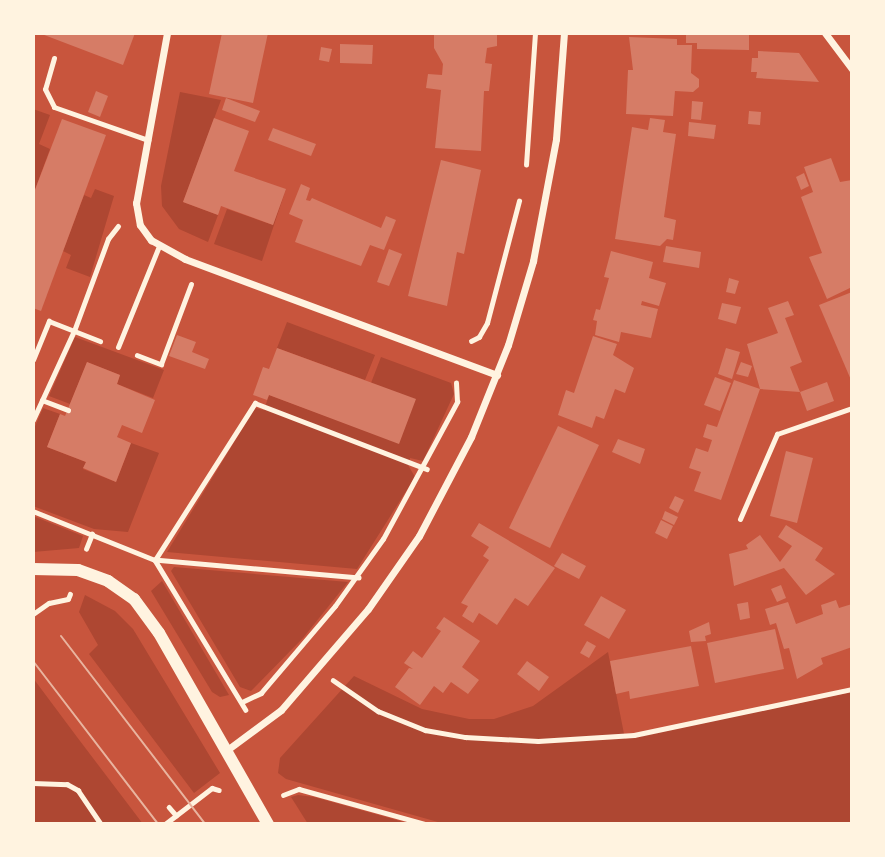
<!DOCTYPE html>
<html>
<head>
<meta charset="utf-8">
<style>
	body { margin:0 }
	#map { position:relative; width:885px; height:857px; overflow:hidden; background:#c8553d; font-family:Commissioner,sans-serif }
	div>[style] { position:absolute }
	.green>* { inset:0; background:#ae4732 }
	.building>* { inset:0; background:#d67c66 }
	.path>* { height:4.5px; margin:-2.25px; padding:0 2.25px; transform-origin:2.25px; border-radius:2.25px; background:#fff3e0 }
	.service>* { height:5px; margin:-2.5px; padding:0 2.5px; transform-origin:2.5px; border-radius:2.5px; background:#fff3e0 }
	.minor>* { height:7px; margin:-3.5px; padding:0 3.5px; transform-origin:3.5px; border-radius:3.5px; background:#fff3e0 }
	.tertiary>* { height:12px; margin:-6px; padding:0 6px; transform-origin:6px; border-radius:6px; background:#fff3e0 }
	.tram>* { height:2px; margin:-1px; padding:0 1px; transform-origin:1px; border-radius:1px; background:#e9b49f }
	span { translate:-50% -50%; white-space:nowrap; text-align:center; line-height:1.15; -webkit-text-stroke:5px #fff3e0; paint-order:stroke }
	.frame { position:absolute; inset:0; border:35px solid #fff3e0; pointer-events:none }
</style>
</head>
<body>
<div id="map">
	<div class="green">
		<div style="clip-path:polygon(180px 92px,221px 100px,183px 202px,218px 215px,208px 242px,179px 229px,162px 206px,161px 186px)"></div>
		<div style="clip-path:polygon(33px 109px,50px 115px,39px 144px,50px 149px,33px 195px)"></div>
		<div style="clip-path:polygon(95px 189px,114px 196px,90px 277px,66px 268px,71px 255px,63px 251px,84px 195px,91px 198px)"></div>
		<div style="clip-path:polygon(286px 189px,262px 261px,214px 244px,227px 209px,273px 225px)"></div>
		<div style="clip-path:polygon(287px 322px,375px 355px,365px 380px,277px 348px)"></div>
		<div style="clip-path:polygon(75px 337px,164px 370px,153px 398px,117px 384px,120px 375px,87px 362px,70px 404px,49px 396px)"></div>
		<div style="clip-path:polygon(381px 357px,451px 383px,454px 394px,423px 461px,410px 458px,408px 465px,415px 477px,357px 569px,167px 552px,255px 408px,264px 410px,269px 395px,399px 443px,371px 383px)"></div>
		<div style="clip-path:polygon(43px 408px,60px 414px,47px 447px,86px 462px,83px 469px,116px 482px,131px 443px,159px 453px,128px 532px,94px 529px,33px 506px,33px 431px)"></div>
		<div style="clip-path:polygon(33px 516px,83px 536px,79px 548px,33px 552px)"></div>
		<div style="clip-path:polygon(174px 567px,348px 582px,303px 638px,251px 691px,240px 687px,171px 571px)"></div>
		<div style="clip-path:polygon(162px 581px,229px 695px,220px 697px,212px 692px,151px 591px)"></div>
		<div style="clip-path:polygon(85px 595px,115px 611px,133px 629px,220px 773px,194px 793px,89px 654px,98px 645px,79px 612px)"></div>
		<div style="clip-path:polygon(608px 652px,625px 739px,852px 692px,852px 824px,445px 824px,286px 779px,278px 773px,280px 758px,354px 676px,422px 709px,469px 719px,494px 719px,533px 706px)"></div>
		<div style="clip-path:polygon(33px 678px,77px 737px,143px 824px,33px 824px)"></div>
		<div style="clip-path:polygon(298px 795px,314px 797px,411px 824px,308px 824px,291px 797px)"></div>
	</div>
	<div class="building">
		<div style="clip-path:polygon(39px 33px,135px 33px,123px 65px)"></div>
		<div style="clip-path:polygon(222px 33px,268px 33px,253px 103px,209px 94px)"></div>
		<div style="clip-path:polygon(434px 33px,497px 33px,497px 46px,487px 48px,485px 63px,492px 64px,489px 91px,484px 91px,481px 151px,435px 148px,441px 90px,426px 88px,428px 74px,442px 75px,443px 64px,434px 48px)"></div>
		<div style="clip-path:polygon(686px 33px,749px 33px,749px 50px,697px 49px,697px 43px,686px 43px)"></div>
		<div style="clip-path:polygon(629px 37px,677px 39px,677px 45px,692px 45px,691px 73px,699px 79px,699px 87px,693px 92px,675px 91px,673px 116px,626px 114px,628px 70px,633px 70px)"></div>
		<div style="clip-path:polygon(340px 44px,373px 45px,372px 64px,340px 63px)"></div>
		<div style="clip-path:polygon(321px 47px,332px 49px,329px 62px,319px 60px)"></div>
		<div style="clip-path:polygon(758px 51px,799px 53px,819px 82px,756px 78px,757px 72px,751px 72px,752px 58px,758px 58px)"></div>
		<div style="clip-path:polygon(96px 91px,108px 96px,100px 117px,88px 112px)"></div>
		<div style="clip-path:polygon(226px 98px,260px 111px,255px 122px,222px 110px)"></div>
		<div style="clip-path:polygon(692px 101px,703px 102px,701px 120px,691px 119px)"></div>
		<div style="clip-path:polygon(749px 111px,761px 112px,760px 125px,748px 124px)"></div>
		<div style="clip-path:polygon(214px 118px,249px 131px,234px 171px,286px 189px,273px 225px,221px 206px,218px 215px,183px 202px)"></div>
		<div style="clip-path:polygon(650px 118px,665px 120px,663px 132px,676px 134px,664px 217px,676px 220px,673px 240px,667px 239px,660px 246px,615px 239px,632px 127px,648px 130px)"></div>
		<div style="clip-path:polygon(62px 119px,106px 135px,41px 311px,33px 308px,33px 195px)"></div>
		<div style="clip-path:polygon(689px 122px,716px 125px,714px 139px,688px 136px)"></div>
		<div style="clip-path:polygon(273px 128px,316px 144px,311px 156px,268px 140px)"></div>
		<div style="clip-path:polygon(831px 158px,840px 182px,852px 180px,852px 287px,827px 299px,809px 257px,822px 253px,801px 197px,813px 192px,804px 167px)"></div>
		<div style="clip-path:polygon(441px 160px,481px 170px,464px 254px,457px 252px,447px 306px,408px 296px)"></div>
		<div style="clip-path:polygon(804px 173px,809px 186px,801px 190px,796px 177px)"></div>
		<div style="clip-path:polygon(301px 184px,310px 188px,306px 200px,310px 201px,312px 198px,381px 228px,386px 216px,396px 220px,384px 250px,370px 245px,361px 266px,295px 242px,303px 220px,289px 214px)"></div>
		<div style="clip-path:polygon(666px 246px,701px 252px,699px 268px,663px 262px)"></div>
		<div style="clip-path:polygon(389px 249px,402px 254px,389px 286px,377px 282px)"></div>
		<div style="clip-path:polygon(611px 251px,653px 262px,649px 278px,666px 283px,659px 306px,642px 301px,641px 305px,658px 309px,651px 338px,621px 332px,619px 342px,595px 335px,597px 321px,593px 320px,596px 309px,600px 310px,609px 278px,604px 277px)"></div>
		<div style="clip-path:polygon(729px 278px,739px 281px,735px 294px,726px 292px)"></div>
		<div style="clip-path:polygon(852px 292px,852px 380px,851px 380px,819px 305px)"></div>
		<div style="clip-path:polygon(788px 301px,794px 315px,785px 318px,802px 362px,790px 367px,800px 392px,827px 382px,834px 401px,807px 411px,800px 392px,760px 389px,721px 500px,694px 491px,701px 472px,689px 468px,696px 448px,708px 452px,712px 440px,703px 437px,707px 424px,717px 427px,734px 380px,760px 389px,747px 344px,778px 333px,768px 308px)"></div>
		<div style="clip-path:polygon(722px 303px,741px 307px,736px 324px,718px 319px)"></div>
		<div style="clip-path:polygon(177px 335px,196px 342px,192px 352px,209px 359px,205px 369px,169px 356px)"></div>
		<div style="clip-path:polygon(593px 336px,617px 344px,613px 355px,634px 368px,625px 393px,615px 389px,604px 419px,596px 416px,592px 428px,558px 415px,566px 390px,574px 393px)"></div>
		<div style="clip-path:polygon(277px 348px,416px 399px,399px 444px,269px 395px,267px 400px,253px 395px,263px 367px,269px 369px)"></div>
		<div style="clip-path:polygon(726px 348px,740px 352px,732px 379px,718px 374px)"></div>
		<div style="clip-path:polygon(87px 362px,120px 375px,117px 384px,155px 400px,142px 433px,122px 425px,117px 437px,131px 443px,116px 482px,83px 468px,86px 462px,47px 447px,60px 414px,65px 416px)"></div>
		<div style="clip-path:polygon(741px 362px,752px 366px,748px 377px,736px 374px)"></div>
		<div style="clip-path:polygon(715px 377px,731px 383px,720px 411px,704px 405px)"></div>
		<div style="clip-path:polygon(558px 426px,599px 445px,550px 548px,509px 528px)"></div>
		<div style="clip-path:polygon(618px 439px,645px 449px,640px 464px,612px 452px)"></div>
		<div style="clip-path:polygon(786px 451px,813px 458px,797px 523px,770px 516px)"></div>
		<div style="clip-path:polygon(675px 496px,684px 500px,678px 513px,669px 508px)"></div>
		<div style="clip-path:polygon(665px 511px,678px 517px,674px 525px,662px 519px)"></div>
		<div style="clip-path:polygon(661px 520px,673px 526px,667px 539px,655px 533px)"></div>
		<div style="clip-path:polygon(479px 523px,555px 568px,528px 606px,515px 598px,497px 625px,479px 613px,473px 623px,462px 616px,468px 606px,461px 603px,489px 560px,483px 556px,489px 547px,471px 536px)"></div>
		<div style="clip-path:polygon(786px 525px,823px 548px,815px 560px,835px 574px,806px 595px,784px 568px,734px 586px,729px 554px,748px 549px,746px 545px,760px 535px,780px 562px,792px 546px,778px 537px)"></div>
		<div style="clip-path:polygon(562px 553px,586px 566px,579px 579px,554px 566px)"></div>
		<div style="clip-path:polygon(781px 585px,786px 598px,777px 602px,771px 589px)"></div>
		<div style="clip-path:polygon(601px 596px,626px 610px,609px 639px,584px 625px)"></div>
		<div style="clip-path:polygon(836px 600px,839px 608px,852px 604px,852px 647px,821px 658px,823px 664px,797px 679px,789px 648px,784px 649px,776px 623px,770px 625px,765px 609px,788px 602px,796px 624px,823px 614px,821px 605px)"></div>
		<div style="clip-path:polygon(748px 602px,750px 618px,740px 620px,737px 604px)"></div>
		<div style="clip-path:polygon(444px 617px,480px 641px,462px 667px,479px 680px,468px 694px,451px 682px,443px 693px,434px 686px,420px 705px,395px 687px,409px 668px,413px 669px,404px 663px,413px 651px,422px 658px,441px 631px,436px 628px)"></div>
		<div style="clip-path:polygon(709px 622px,711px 634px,705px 636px,706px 641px,691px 642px,689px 631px)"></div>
		<div style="clip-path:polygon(775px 629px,784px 669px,715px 683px,707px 643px)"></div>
		<div style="clip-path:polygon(587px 641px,596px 646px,589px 658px,580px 653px)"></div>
		<div style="clip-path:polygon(691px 646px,699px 686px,630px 699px,629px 691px,616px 694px,610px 661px)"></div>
		<div style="clip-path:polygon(527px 661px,549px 677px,539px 691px,517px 674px)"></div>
	</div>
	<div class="path">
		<div style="left:526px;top:165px;width:132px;rotate:-86.1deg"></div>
		<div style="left:471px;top:341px;width:9px;rotate:-27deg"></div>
		<div style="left:479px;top:337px;width:16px;rotate:-60deg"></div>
		<div style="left:487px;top:323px;width:126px;rotate:-75.3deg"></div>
		<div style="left:137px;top:355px;width:26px;rotate:21deg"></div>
		<div style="left:161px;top:364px;width:85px;rotate:-69.4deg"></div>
		<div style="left:33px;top:360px;width:42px;rotate:-67.7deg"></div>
		<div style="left:49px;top:321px;width:55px;rotate:21.4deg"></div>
		<div style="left:42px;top:400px;width:28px;rotate:21deg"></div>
		<div style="left:33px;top:420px;width:98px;rotate:-65.3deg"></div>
		<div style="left:74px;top:331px;width:98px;rotate:-69.7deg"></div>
		<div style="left:108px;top:239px;width:16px;rotate:-52deg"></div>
		<div style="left:33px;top:511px;width:131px;rotate:21.9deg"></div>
		<div style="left:155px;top:560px;width:175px;rotate:58.8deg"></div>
		<div style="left:86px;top:549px;width:16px;rotate:-68deg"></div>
		<div style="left:359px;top:578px;width:205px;rotate:-175deg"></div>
		<div style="left:155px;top:560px;width:186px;rotate:-57.5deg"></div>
		<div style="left:255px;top:403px;width:184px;rotate:21deg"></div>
		<div style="left:33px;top:614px;width:19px;rotate:-35deg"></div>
		<div style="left:49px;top:603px;width:19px;rotate:-12deg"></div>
		<div style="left:68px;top:599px;width:5px;rotate:-68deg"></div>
		<div style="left:333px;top:680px;width:55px;rotate:34.6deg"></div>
		<div style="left:378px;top:711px;width:51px;rotate:22deg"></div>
		<div style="left:425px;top:730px;width:41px;rotate:9.9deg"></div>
		<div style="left:465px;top:737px;width:73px;rotate:3.1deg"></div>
		<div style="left:538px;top:741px;width:96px;rotate:-3.6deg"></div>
		<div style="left:634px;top:735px;width:223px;rotate:-11.9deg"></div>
		<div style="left:242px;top:702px;width:21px;rotate:-25deg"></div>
		<div style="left:261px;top:693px;width:114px;rotate:-49.6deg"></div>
		<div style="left:335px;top:606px;width:82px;rotate:-54.4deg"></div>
		<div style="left:383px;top:539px;width:156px;rotate:-61.6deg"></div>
		<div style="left:457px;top:402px;width:19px;rotate:-93deg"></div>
		<div style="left:33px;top:783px;width:34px;rotate:2deg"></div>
		<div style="left:67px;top:784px;width:13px;rotate:29deg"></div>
		<div style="left:78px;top:790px;width:41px;rotate:55.9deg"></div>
		<div style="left:283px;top:795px;width:17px;rotate:-21deg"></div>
		<div style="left:299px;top:789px;width:131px;rotate:15.5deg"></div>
		<div style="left:169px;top:807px;width:11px;rotate:49deg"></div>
		<div style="left:165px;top:824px;width:59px;rotate:-37.5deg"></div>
		<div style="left:212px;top:788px;width:7px;rotate:16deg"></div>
	</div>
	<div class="service">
		<div style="left:54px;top:58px;width:32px;rotate:106deg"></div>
		<div style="left:45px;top:89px;width:20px;rotate:63deg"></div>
		<div style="left:54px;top:107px;width:100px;rotate:19.3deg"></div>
		<div style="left:118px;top:347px;width:109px;rotate:-67.9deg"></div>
		<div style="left:740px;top:519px;width:93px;rotate:-66.5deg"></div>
		<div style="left:777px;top:434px;width:79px;rotate:-19.1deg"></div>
	</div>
	<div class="minor">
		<div style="left:167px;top:33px;width:173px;rotate:100.3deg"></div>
		<div style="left:136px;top:203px;width:22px;rotate:80deg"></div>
		<div style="left:140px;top:225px;width:19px;rotate:54deg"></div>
		<div style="left:151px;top:240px;width:39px;rotate:29deg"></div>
		<div style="left:185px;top:259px;width:333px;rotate:20.4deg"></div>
		<div style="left:825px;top:33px;width:45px;rotate:53.1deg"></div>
		<div style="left:227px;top:750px;width:67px;rotate:-36.5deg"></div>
		<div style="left:281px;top:710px;width:133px;rotate:-49.3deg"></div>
		<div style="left:368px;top:609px;width:89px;rotate:-55.1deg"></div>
		<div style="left:419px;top:536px;width:112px;rotate:-62.3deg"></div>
		<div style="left:471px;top:437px;width:99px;rotate:-68.1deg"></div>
		<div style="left:508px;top:345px;width:88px;rotate:-73.4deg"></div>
		<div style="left:533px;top:261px;width:124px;rotate:-79.3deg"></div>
		<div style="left:556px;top:139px;width:106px;rotate:-85.7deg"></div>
	</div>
	<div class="tertiary">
		<div style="left:33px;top:569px;width:45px;rotate:1.3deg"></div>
		<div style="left:78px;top:570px;width:32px;rotate:20deg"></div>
		<div style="left:108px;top:581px;width:32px;rotate:35deg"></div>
		<div style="left:134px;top:599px;width:42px;rotate:53.7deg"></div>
		<div style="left:159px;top:633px;width:220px;rotate:60.3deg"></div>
	</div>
	<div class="tram">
		<div style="left:61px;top:636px;width:237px;rotate:52.5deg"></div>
		<div style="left:33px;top:661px;width:205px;rotate:52.5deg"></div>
	</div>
	<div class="frame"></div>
</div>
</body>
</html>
